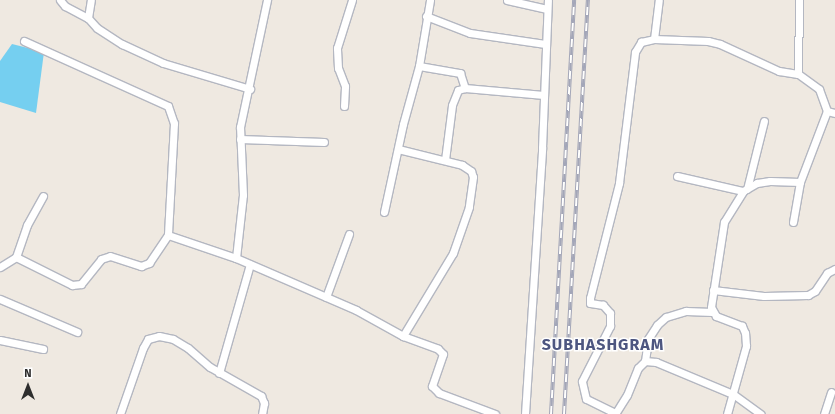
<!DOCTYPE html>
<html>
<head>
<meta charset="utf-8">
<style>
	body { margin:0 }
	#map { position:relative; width:835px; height:414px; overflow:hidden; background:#efe9e1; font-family:"Fira Sans",sans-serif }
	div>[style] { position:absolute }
	.water>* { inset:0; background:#75cff0 }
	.roads { filter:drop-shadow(1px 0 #b4b7c1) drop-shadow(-1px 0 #b4b7c1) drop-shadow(0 1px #b4b7c1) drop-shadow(0 -1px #b4b7c1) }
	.street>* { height:7px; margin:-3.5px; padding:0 3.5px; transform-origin:3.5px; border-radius:3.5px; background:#fff }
	.rail>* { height:4px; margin-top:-2px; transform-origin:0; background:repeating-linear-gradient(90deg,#fff 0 8px,#a3a6b8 0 16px); box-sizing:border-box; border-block:1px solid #a3a6b8 }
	span { translate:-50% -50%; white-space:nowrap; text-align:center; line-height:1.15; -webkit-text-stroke:3px #fff; paint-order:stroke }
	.district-label { font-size:16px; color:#4d5680; font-weight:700; letter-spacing:1px }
	.north { position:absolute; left:8px; top:366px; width:40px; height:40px; -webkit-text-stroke:3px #fff; paint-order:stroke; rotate:0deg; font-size:11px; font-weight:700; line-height:16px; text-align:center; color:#2e2e2e }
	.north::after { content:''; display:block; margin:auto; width:14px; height:18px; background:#2e2e2e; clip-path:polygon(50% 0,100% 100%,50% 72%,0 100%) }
</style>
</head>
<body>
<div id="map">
	<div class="water">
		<div style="clip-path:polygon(12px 44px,44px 52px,36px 113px,0 102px,0 61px)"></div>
	</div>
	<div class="roads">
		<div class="street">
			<div style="left:60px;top:0;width:8px;rotate:50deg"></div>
			<div style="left:65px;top:6px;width:26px;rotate:28deg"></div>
			<div style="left:88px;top:18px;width:13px;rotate:48deg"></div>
			<div style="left:97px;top:28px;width:30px;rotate:33deg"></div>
			<div style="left:122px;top:44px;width:45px;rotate:24.9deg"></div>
			<div style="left:163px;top:63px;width:91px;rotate:16.6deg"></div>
			<div style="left:507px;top:0;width:41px;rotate:12.7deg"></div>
			<div style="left:426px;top:16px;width:47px;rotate:21.1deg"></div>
			<div style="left:470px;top:33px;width:76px;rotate:8.3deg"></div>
			<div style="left:88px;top:18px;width:18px;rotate:-81deg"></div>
			<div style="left:654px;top:39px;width:39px;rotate:-83deg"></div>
			<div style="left:24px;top:41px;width:158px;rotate:24.3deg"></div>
			<div style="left:168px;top:106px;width:18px;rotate:71deg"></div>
			<div style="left:174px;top:123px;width:112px;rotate:93.1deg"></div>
			<div style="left:419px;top:66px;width:42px;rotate:9.7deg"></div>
			<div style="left:460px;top:73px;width:16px;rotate:72deg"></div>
			<div style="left:344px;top:106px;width:20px;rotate:-87deg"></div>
			<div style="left:345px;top:86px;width:19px;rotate:-111deg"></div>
			<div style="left:338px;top:68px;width:20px;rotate:-93deg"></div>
			<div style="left:337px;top:48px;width:50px;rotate:-72.6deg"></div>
			<div style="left:827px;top:111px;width:8px;rotate:14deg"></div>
			<div style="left:240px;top:139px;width:84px;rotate:2deg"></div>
			<div style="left:398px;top:149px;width:66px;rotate:14deg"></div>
			<div style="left:462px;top:165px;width:11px;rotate:34deg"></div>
			<div style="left:471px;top:171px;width:6px;rotate:72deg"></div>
			<div style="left:473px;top:177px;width:30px;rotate:98deg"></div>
			<div style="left:469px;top:207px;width:49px;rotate:109.2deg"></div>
			<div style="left:453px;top:253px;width:97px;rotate:121.1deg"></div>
			<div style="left:445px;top:160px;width:55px;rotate:-82.7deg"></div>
			<div style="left:452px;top:105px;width:16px;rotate:-68deg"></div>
			<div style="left:458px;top:90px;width:7px;rotate:-16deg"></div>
			<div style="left:465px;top:88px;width:79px;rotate:5.1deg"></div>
			<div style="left:677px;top:176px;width:68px;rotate:12.8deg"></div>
			<div style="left:747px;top:189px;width:70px;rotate:-76deg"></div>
			<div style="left:384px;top:212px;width:90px;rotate:-77.8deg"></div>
			<div style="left:403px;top:124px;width:60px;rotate:-74.6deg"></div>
			<div style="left:419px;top:66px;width:67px;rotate:-80.5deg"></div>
			<div style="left:793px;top:222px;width:41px;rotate:-80.1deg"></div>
			<div style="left:800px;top:182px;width:76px;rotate:-69.2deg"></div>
			<div style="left:827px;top:111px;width:23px;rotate:-110deg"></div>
			<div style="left:819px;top:89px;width:26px;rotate:-144deg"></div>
			<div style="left:798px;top:74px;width:74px;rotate:-89.2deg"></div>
			<div style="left:16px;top:257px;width:34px;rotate:-71deg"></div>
			<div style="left:27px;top:225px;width:33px;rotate:-61deg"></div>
			<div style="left:236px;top:258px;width:63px;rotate:-83.7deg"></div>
			<div style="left:243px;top:195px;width:68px;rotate:-92.5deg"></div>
			<div style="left:240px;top:127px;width:130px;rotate:-78deg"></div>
			<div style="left:0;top:267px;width:19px;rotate:-32deg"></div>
			<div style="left:16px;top:257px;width:63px;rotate:26.6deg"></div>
			<div style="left:72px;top:285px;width:9px;rotate:-6deg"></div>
			<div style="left:81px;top:284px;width:32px;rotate:-51deg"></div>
			<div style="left:101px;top:259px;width:9px;rotate:-18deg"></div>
			<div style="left:110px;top:256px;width:33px;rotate:18deg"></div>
			<div style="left:141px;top:266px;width:9px;rotate:-21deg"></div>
			<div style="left:149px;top:263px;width:34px;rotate:-56deg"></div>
			<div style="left:168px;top:235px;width:72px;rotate:18.7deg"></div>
			<div style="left:236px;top:258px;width:131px;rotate:23.4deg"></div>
			<div style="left:356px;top:310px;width:54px;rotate:29deg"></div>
			<div style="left:403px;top:336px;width:37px;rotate:20deg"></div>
			<div style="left:438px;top:349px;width:7px;rotate:45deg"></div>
			<div style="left:443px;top:354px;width:34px;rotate:109deg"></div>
			<div style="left:432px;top:386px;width:10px;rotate:45deg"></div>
			<div style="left:439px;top:393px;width:60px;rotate:20.6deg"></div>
			<div style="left:713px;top:290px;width:51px;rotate:6.7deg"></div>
			<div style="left:764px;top:296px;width:44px;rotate:-1.3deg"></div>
			<div style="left:808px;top:295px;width:8px;rotate:-30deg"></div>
			<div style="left:815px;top:291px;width:22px;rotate:-56deg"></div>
			<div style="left:827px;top:273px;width:9px;rotate:-27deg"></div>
			<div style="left:326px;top:297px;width:67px;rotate:-69.9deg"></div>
			<div style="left:0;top:299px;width:84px;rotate:23.2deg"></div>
			<div style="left:0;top:340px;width:44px;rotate:11.8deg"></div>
			<div style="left:645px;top:361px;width:22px;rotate:-82deg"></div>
			<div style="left:648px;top:339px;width:17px;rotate:-57deg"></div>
			<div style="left:657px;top:325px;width:12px;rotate:-42deg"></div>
			<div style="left:666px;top:317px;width:21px;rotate:-17deg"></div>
			<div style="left:686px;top:311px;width:26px;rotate:2deg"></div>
			<div style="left:219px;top:373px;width:113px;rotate:-74.1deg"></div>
			<div style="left:615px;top:413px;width:32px;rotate:-154deg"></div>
			<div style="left:586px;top:399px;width:18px;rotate:-103deg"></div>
			<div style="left:582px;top:381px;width:62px;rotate:-63deg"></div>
			<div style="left:610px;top:326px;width:13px;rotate:-90deg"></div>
			<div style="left:610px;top:313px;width:11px;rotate:-131deg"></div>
			<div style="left:603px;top:305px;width:13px;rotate:-171deg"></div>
			<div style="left:590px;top:303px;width:5px;rotate:-90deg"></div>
			<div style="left:590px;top:298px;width:119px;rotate:-75.8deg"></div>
			<div style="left:619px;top:183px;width:132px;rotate:-83deg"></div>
			<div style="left:635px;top:52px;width:12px;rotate:-59deg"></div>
			<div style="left:641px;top:42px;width:13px;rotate:-13deg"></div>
			<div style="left:654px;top:39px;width:54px;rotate:2.1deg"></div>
			<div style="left:708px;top:41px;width:12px;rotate:14deg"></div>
			<div style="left:720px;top:44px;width:65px;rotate:24.6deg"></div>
			<div style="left:779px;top:71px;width:19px;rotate:9deg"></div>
			<div style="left:120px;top:414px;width:70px;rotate:-70.8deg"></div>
			<div style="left:143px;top:348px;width:10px;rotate:-61deg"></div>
			<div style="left:148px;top:339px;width:11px;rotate:-15deg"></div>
			<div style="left:159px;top:336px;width:14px;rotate:12deg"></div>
			<div style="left:173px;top:339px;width:17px;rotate:31deg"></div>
			<div style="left:188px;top:348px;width:29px;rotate:41deg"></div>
			<div style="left:210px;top:367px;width:59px;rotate:29.6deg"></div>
			<div style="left:261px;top:396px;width:8px;rotate:67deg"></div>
			<div style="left:264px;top:403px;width:11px;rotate:100deg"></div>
			<div style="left:525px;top:414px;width:267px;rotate:-86.3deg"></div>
			<div style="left:542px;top:148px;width:148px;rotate:-87.7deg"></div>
			<div style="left:615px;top:414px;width:22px;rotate:-58deg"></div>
			<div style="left:627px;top:395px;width:29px;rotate:-68deg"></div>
			<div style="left:638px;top:368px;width:10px;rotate:-45deg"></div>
			<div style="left:645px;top:361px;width:11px;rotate:5deg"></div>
			<div style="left:656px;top:362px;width:83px;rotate:22.6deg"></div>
			<div style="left:733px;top:394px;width:34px;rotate:36deg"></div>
			<div style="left:727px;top:414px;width:71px;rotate:-74.4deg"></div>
			<div style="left:746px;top:346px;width:13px;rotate:-94deg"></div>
			<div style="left:745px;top:333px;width:8px;rotate:-113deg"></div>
			<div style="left:742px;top:326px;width:28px;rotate:-159deg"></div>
			<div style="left:716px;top:316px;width:10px;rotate:-119deg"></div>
			<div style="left:711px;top:307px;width:86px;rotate:-81.3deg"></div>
			<div style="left:724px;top:222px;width:36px;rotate:-58deg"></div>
			<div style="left:743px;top:191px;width:16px;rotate:-30deg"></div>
			<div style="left:757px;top:183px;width:13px;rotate:-9deg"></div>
			<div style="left:770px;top:181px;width:30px;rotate:2deg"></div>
			<div style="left:824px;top:414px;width:23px;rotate:-72deg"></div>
		</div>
	</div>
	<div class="rail">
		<div style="left:551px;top:414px;width:415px;rotate:-86.8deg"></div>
		<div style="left:564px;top:414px;width:415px;rotate:-86.7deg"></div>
	</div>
	<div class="district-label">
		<span style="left:603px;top:345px">SUBHASHGRAM</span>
	</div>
	<div class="north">N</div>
</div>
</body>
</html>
